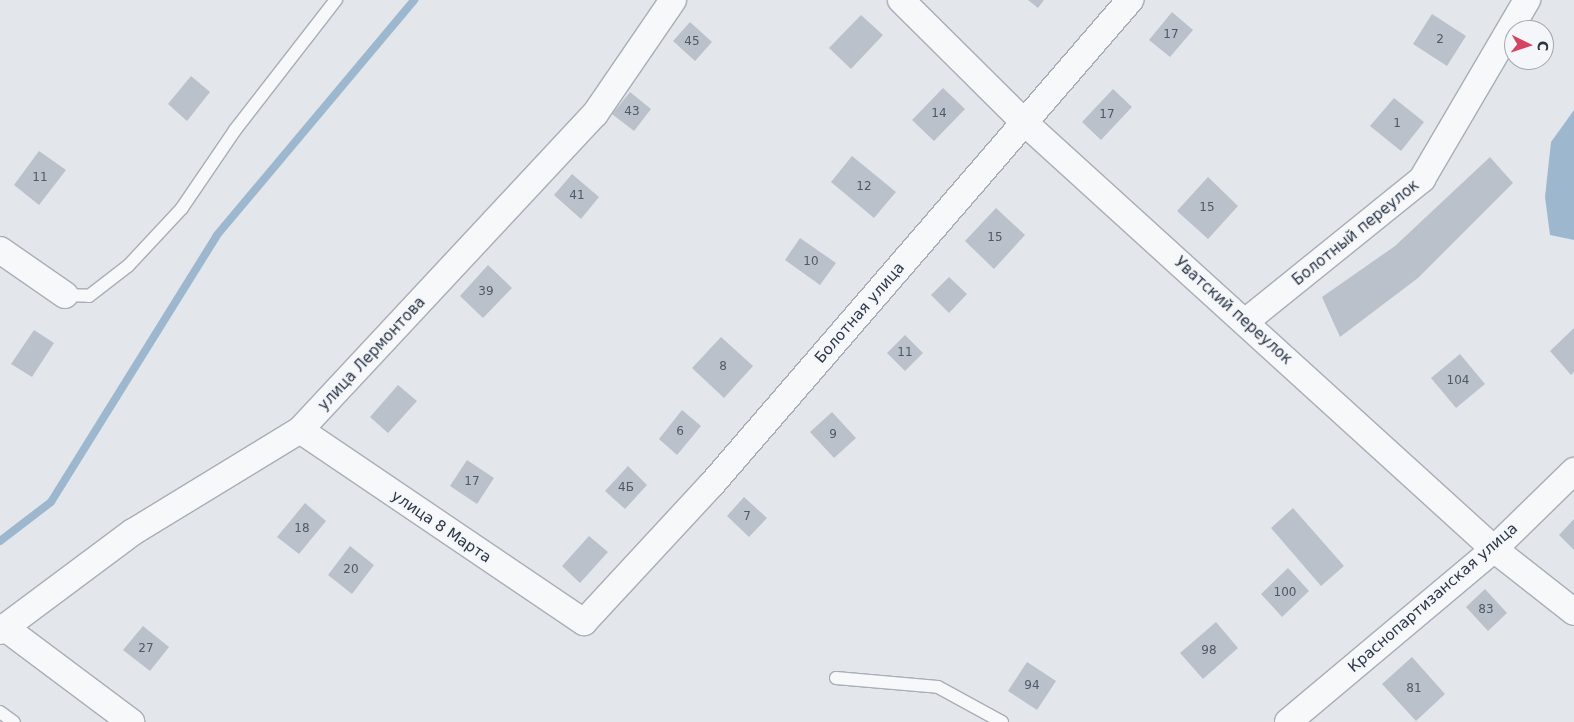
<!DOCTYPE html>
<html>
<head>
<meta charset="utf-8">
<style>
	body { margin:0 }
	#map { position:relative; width:1574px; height:722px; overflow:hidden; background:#e3e7ec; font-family:"DejaVu Sans",sans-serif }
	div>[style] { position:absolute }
	.water>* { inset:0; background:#9db8ce }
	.stream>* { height:8px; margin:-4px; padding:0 4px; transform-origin:4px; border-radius:4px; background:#9db8ce }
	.building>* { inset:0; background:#bac1ca }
	.roads { filter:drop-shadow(1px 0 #a8aeb7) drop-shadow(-1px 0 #a8aeb7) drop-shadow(0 1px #a8aeb7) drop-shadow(0 -1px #a8aeb7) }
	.lane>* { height:12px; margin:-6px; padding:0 6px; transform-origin:6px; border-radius:6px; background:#f7f8fa }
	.street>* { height:26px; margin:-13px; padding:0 13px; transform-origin:13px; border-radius:13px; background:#f7f8fa }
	span { translate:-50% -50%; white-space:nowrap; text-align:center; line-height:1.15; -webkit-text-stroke:4px #f4f6f9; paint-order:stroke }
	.number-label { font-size:12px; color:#4e5967 }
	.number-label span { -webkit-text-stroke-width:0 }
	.street-label { font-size:15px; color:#2a3646 }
	.north { position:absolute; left:1504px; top:20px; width:50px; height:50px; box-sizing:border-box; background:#f4f6f9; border:1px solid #a3a9b1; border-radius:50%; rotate:94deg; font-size:14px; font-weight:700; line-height:20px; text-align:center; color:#2a3646 }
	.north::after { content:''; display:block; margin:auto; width:18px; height:22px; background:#d64362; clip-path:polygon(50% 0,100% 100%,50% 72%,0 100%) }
</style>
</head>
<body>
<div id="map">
	<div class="water">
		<div style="clip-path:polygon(1574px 110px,1574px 240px,1550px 235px,1545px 197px,1551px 142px)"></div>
	</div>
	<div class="stream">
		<div style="left:0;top:541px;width:64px;rotate:-37.4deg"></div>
		<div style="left:51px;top:502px;width:314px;rotate:-58.1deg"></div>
		<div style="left:217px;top:235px;width:307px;rotate:-50deg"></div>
	</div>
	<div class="building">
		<div style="clip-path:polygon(1028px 0,1044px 0,1038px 8px)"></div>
		<div style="clip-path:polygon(1172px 12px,1193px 30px,1170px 57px,1149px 40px)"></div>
		<div style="clip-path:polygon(1432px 14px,1466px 36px,1447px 66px,1413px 44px)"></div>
		<div style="clip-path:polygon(861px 15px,883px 35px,851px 69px,829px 48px)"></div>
		<div style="clip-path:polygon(690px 22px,712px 42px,695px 61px,673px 41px)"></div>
		<div style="clip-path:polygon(191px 76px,210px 92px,187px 121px,168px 104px)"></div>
		<div style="clip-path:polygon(943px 88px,965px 109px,934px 141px,912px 120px)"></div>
		<div style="clip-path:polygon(1113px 89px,1132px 107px,1101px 140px,1082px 122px)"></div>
		<div style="clip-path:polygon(630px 92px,651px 109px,634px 131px,612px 114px)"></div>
		<div style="clip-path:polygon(1394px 98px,1424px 122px,1401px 151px,1370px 126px)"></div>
		<div style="clip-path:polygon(39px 151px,66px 170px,39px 205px,14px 185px)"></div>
		<div style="clip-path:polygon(852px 156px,896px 192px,874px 218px,831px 182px)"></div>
		<div style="clip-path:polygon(1490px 157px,1513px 183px,1418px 278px,1340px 337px,1322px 297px,1395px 246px)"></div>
		<div style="clip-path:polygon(572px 174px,599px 197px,581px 219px,554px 195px)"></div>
		<div style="clip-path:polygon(1208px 177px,1238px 206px,1208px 239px,1177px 211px)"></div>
		<div style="clip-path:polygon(996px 208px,1025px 235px,994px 269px,965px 241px)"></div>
		<div style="clip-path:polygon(800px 238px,836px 263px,820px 285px,785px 260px)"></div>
		<div style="clip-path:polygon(488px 265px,512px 288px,483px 318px,460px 296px)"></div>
		<div style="clip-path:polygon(949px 277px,967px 294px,949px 313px,931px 295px)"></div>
		<div style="clip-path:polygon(1574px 328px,1574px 372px,1571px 375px,1550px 351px)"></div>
		<div style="clip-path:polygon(34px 330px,54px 343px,32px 377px,11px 364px)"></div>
		<div style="clip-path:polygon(905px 335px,923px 353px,905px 371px,887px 353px)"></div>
		<div style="clip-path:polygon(721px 337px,753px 366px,724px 398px,692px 368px)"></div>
		<div style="clip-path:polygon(1460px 354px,1485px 384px,1456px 408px,1431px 378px)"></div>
		<div style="clip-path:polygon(398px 385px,417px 401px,388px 433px,370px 417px)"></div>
		<div style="clip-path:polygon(682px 410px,701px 426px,677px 455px,659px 439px)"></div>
		<div style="clip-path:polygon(832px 412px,856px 438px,834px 458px,810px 432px)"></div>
		<div style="clip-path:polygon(467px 460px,494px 478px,477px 504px,450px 486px)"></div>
		<div style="clip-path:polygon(628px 466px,647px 485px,625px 509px,605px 491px)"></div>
		<div style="clip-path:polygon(744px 497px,767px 518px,749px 537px,727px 516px)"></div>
		<div style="clip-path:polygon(305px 503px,326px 521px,299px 554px,277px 537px)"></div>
		<div style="clip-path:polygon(1293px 508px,1344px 566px,1321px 586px,1271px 528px)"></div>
		<div style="clip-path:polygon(1574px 519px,1574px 550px,1559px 535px)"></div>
		<div style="clip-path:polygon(589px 536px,608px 552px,580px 583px,562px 566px)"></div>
		<div style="clip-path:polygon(350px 546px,374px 565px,352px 594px,328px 575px)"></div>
		<div style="clip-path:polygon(1288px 568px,1309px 591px,1282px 617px,1261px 594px)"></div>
		<div style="clip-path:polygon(1485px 589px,1507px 613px,1488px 631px,1466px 607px)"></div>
		<div style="clip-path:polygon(1216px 622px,1238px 648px,1203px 679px,1180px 653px)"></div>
		<div style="clip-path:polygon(143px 626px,169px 647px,150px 671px,123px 650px)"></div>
		<div style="clip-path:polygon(1412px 657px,1445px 694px,1416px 721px,1382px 684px)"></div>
		<div style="clip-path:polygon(1027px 662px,1056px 681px,1037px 710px,1008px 691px)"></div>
	</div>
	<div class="roads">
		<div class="lane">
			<div style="left:65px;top:295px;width:24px;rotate:2deg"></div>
			<div style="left:89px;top:296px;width:49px;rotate:-37.6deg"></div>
			<div style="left:128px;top:266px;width:79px;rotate:-47deg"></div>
			<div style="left:182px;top:208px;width:94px;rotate:-55.8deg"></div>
			<div style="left:235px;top:130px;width:165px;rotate:-52.2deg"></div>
			<div style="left:836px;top:678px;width:102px;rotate:5deg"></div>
			<div style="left:938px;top:687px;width:73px;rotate:28.7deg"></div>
			<div style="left:0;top:712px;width:17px;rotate:36deg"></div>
		</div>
		<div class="street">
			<div style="left:901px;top:0;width:173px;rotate:44.8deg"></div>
			<div style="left:1024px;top:122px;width:635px;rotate:42.26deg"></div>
			<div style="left:1494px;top:549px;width:102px;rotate:38.2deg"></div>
			<div style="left:0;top:250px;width:79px;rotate:34.7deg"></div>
			<div style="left:1245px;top:322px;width:228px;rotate:-38.9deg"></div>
			<div style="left:1422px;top:179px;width:208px;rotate:-59.6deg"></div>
			<div style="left:300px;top:430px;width:343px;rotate:34.1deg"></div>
			<div style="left:584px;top:622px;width:188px;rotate:-47.2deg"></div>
			<div style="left:712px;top:484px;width:640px;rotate:-49.18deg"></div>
			<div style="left:4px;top:627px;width:159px;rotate:36.8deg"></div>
			<div style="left:0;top:631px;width:166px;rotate:-36.7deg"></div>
			<div style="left:133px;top:532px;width:196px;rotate:-31.4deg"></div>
			<div style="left:300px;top:430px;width:432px;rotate:-47deg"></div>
			<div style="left:595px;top:114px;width:138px;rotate:-55.6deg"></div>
			<div style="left:1288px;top:722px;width:269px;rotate:-40deg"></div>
			<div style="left:1494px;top:549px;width:112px;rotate:-44.3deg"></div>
		</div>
	</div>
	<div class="number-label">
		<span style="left:1171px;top:35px">17</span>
		<span style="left:1440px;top:40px">2</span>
		<span style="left:692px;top:42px">45</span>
		<span style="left:632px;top:112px">43</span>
		<span style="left:939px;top:114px">14</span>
		<span style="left:1107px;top:115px">17</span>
		<span style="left:1397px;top:124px">1</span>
		<span style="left:40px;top:178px">11</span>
		<span style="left:864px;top:187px">12</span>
		<span style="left:577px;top:196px">41</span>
		<span style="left:1207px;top:208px">15</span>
		<span style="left:995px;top:238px">15</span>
		<span style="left:811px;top:262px">10</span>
		<span style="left:486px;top:292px">39</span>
		<span style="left:905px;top:353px">11</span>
		<span style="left:723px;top:367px">8</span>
		<span style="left:1458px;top:381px">104</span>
		<span style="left:680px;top:432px">6</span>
		<span style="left:833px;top:435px">9</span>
		<span style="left:472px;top:482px">17</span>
		<span style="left:626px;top:488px">4Б</span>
		<span style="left:747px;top:517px">7</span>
		<span style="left:302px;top:529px">18</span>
		<span style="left:351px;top:570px">20</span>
		<span style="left:1285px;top:593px">100</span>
		<span style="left:1486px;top:610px">83</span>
		<span style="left:146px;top:649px">27</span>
		<span style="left:1209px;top:651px">98</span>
		<span style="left:1032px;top:686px">94</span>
		<span style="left:1414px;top:689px">81</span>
	</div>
	<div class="street-label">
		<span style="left:1356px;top:233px;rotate:-39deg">Болотный переулок</span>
		<span style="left:1233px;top:311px;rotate:42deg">Уватский переулок</span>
		<span style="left:860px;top:313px;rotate:-49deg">Болотная улица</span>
		<span style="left:372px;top:354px;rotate:-47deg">улица Лермонтова</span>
		<span style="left:441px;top:527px;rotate:34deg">улица 8 Марта</span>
		<span style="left:1433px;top:598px;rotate:-41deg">Краснопартизанская улица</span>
	</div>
	<div class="north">С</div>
</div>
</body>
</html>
